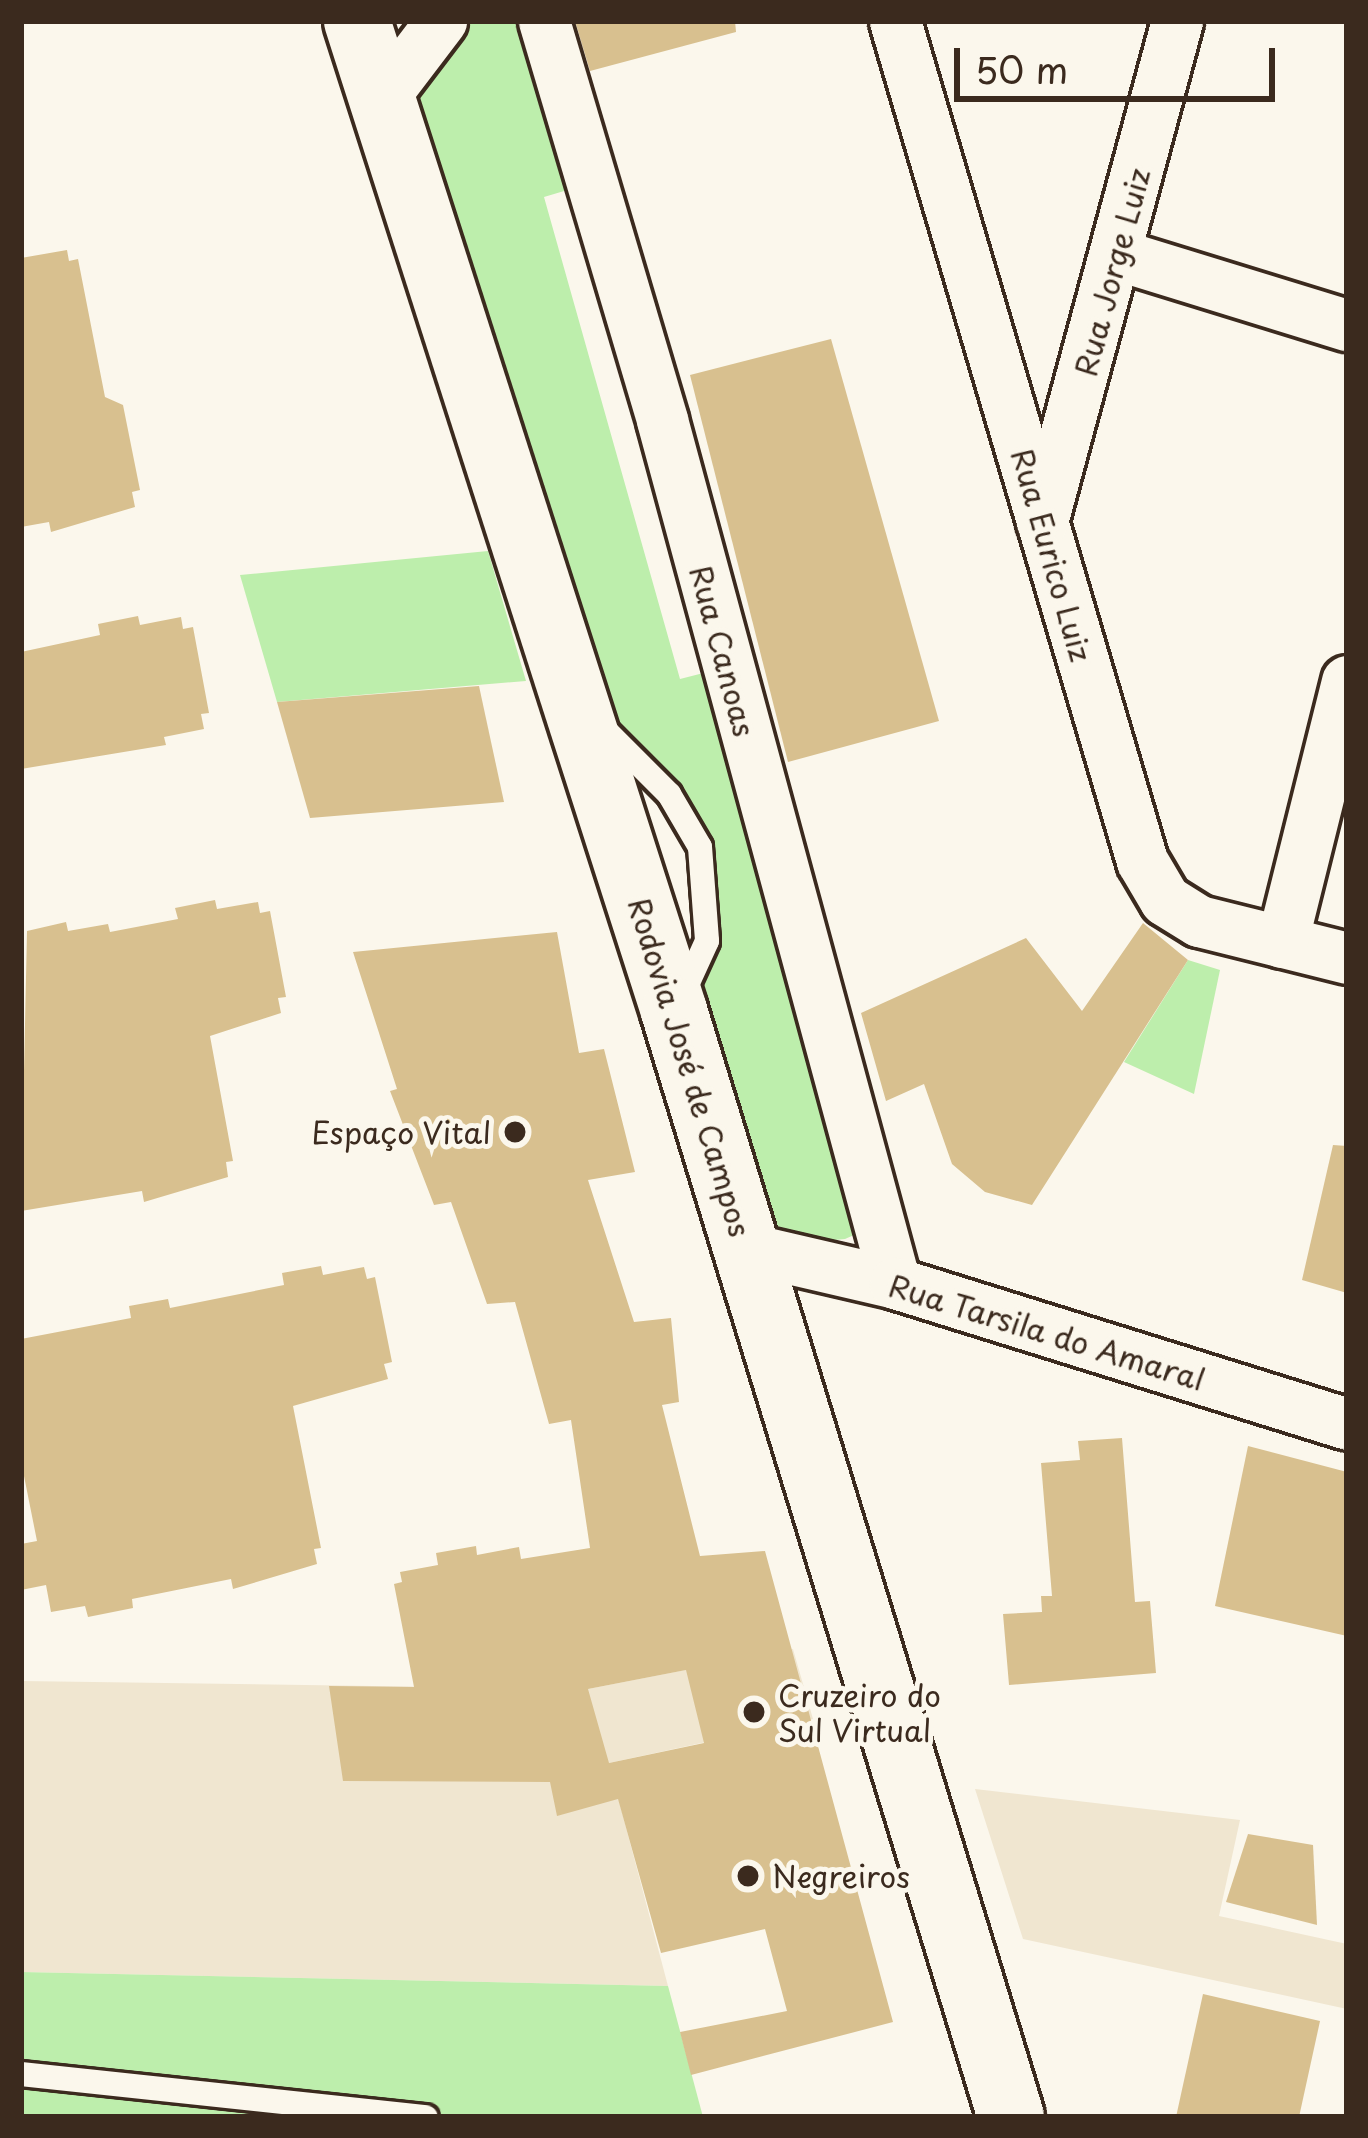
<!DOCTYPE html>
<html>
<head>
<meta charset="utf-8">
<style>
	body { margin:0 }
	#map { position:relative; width:1368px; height:2138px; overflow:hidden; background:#fbf7ec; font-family:"Playpen Sans",sans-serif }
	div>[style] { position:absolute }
	.built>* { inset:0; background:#f0e6d0 }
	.green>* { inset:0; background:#bdeeac }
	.building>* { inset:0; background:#d8c08f }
	.roads { filter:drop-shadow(3px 0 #3b2a1e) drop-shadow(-3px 0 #3b2a1e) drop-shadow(0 3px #3b2a1e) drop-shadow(0 -3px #3b2a1e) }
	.service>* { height:24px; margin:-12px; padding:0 12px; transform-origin:12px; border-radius:12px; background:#fbf7ec }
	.minor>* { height:51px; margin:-25.5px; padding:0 25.5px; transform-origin:25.5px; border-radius:25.5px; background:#fbf7ec }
	.secondary>* { height:66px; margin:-33px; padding:0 33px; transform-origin:33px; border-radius:33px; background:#fbf7ec }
	.dots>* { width:33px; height:33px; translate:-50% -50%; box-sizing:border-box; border:6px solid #fbf7ec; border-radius:50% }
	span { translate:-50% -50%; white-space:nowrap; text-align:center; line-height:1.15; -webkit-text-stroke:10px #fbf7ec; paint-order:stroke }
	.street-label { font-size:30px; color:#3b2a1e }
	.poi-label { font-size:30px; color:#3b2a1e }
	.right { translate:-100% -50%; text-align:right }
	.left { translate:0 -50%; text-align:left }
	.frame { position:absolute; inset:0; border:24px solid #3b2a1e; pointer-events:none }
	.scale { position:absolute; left:954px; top:48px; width:321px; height:54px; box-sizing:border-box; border:6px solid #3b2a1e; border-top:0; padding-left:15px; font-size:36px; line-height:42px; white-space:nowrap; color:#3b2a1e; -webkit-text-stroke:9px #fbf7ec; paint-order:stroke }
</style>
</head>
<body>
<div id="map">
	<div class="built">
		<div style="clip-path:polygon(793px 1649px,813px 1719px,609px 1763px,668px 1986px,21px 1972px,21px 1681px,588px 1689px)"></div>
		<div style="clip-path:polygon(975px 1789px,1240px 1820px,1219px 1916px,1347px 1944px,1347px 2009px,1023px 1939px)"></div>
	</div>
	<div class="green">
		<div style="clip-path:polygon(441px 21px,544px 21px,591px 183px,544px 197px,680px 679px,727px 667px,863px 1231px,845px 1239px,745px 1248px,674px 1011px,707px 941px,700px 847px,576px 701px,398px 75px)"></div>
		<div style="clip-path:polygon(488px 551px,526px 681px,277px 702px,240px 575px)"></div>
		<div style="clip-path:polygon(1188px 960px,1220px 970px,1194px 1094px,1124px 1062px)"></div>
		<div style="clip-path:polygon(21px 1972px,668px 1986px,703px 2117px,21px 2117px)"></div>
	</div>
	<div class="building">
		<div style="clip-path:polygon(575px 21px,735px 21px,736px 32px,590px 71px)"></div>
		<div style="clip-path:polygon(67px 250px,69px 261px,78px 259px,105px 397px,123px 405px,140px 490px,132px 492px,135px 507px,51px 532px,49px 522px,21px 527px,21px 258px)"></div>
		<div style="clip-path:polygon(831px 339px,939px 721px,788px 762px,690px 375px)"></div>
		<div style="clip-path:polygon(138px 616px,140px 625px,181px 617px,183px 629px,193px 627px,209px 713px,201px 714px,204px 729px,164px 737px,166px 745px,21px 769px,21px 652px,100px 635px,98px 624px)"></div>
		<div style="clip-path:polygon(479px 686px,504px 802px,310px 818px,277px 702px)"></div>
		<div style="clip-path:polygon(215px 900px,217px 909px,258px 902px,260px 913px,270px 911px,286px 997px,278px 998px,281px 1013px,210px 1036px,233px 1161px,226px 1162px,228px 1177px,144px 1202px,142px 1191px,21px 1211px,27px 931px,66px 922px,68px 931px,108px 924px,110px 932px,178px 919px,175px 908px)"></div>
		<div style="clip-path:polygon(1143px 923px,1188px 960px,1032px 1205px,985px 1192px,952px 1164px,924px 1084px,886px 1101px,861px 1013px,1026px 938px,1082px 1011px)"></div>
		<div style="clip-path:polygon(evenodd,557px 932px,579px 1053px,604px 1049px,635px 1172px,588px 1180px,634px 1322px,671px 1318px,679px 1402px,662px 1405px,700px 1556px,765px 1551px,893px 2022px,691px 2075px,680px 2032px,787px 2011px,765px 1929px,661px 1953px,618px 1799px,557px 1816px,550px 1782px,343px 1781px,329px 1686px,414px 1687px,394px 1584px,402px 1582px,400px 1572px,438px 1565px,436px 1553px,476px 1546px,477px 1555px,519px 1547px,521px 1559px,590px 1548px,571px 1420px,549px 1424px,515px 1302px,487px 1304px,451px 1202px,434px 1205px,390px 1091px,397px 1089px,353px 952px,557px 932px,686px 1670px,704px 1743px,609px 1763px,588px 1689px,686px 1670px)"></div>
		<div style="clip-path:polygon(1333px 1145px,1347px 1146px,1347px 1293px,1302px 1280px)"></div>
		<div style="clip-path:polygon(321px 1266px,323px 1275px,364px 1267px,367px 1279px,375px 1277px,392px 1362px,384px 1364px,388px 1379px,293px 1406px,321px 1548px,314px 1549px,317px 1564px,233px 1589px,231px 1579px,132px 1599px,133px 1608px,88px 1617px,85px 1606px,51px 1612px,46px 1585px,21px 1590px,21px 1544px,37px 1541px,21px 1461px,21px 1339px,131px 1318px,129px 1306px,168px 1299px,170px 1308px,284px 1285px,282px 1273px)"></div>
		<div style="clip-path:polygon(1122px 1438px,1135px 1602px,1150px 1601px,1156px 1673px,1009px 1685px,1003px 1614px,1042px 1612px,1041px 1596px,1052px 1596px,1041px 1463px,1080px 1460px,1078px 1441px)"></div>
		<div style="clip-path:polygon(1248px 1446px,1347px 1472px,1347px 1636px,1215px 1606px)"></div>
		<div style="clip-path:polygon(1248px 1834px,1313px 1845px,1317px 1925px,1226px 1902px)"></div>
		<div style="clip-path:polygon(1203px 1994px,1320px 2021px,1299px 2117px,1176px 2117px)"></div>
	</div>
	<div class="roads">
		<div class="service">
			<div style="left:602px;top:727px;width:95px;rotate:45deg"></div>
			<div style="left:669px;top:794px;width:61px;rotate:59.7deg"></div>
			<div style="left:700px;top:847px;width:94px;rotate:85.7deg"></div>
			<div style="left:707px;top:941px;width:63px;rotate:114.5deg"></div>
			<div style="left:21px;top:2074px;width:407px;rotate:6.1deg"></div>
		</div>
		<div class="minor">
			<div style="left:544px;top:21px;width:416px;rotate:73.5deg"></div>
			<div style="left:662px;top:420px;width:894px;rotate:74.89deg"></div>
			<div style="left:895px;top:21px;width:876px;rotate:73.61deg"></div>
			<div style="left:1142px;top:861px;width:45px;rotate:59.5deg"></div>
			<div style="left:1165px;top:900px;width:40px;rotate:32deg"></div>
			<div style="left:1199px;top:921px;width:153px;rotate:14deg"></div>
			<div style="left:383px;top:97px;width:96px;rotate:-52.7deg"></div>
			<div style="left:1119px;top:255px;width:239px;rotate:17.1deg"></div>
			<div style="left:1042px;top:522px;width:519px;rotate:-74.92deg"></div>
			<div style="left:1282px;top:942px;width:269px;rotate:-76deg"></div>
			<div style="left:745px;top:1248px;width:154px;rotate:13.1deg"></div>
			<div style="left:895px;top:1283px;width:473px;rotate:17.3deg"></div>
		</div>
		<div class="secondary">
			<div style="left:357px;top:21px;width:1040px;rotate:72.24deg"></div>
			<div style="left:674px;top:1011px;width:1156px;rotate:73.05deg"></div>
		</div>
	</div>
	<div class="dots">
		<div style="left:515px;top:1132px;background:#3b2a1e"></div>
		<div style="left:754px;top:1712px;background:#3b2a1e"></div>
		<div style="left:748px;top:1876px;background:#3b2a1e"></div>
	</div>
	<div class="street-label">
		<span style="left:1112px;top:272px;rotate:-75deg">Rua Jorge Luiz</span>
		<span style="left:1052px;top:555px;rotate:74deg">Rua Eurico Luiz</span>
		<span style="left:723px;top:651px;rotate:75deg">Rua Canoas</span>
		<span style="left:690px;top:1067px;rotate:73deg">Rodovia José de Campos</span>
		<span style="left:1047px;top:1332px;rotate:17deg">Rua Tarsila do Amaral</span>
	</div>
	<div class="poi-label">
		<span class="right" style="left:491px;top:1132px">Espaço Vital</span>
		<span class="left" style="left:778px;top:1712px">Cruzeiro do<br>Sul Virtual</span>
		<span class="left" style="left:772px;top:1876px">Negreiros</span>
	</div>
	<div class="frame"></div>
	<div class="scale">50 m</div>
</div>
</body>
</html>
